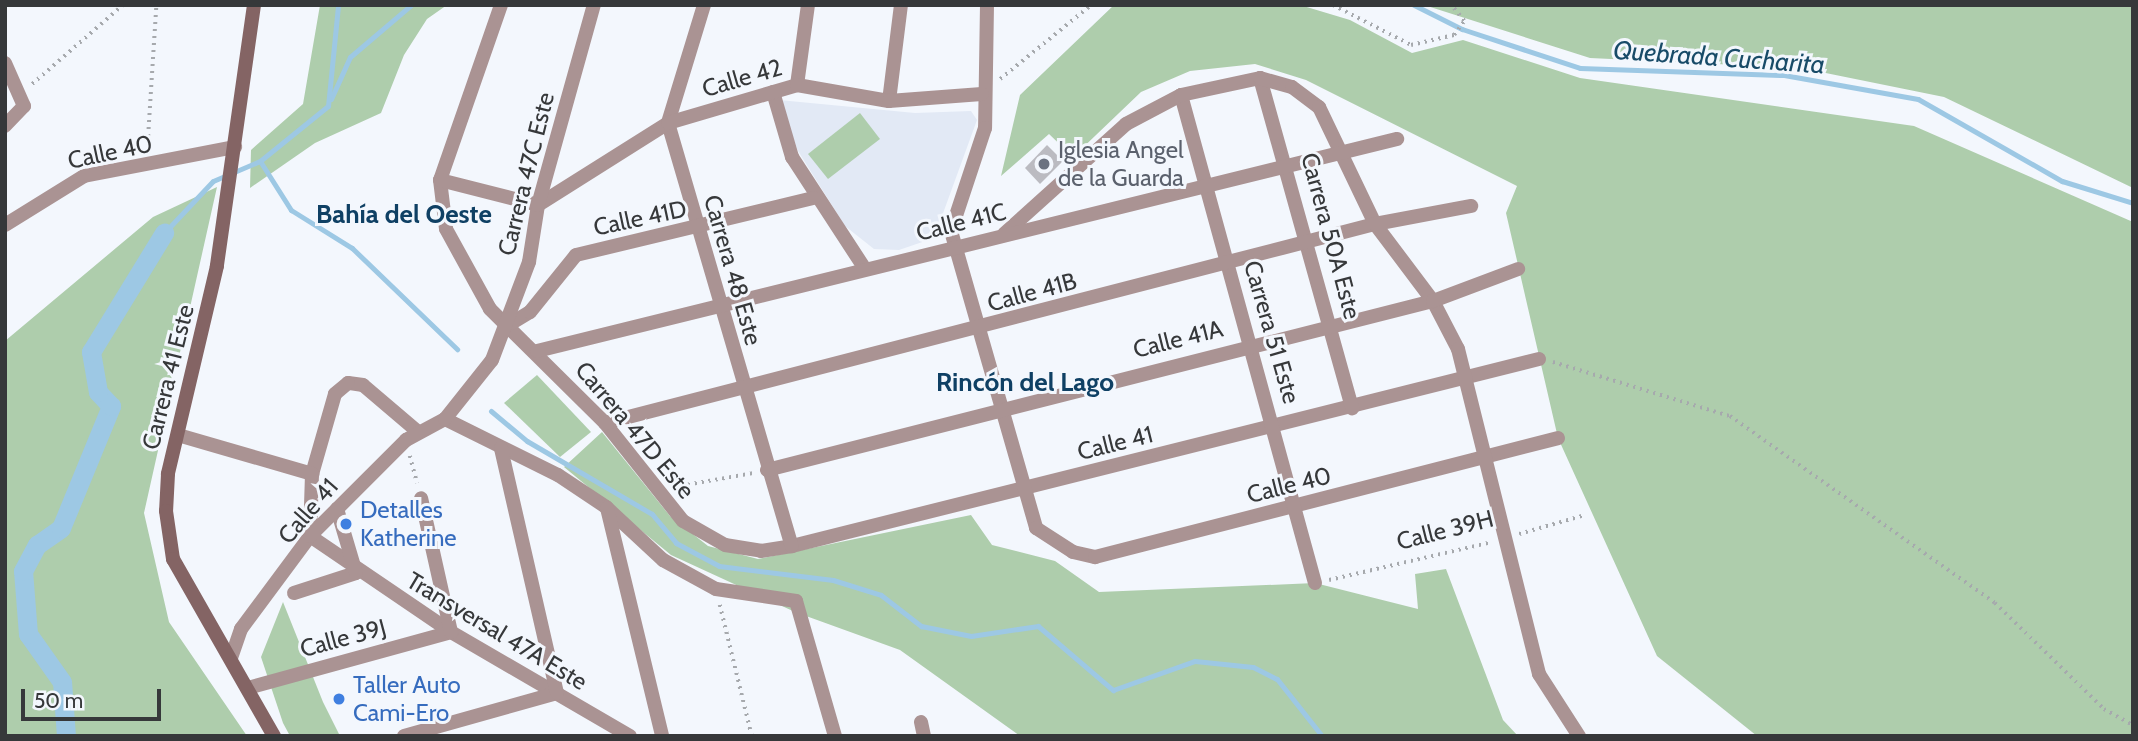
<!DOCTYPE html>
<html>
<head>
<meta charset="utf-8">
<style>
	body { margin:0 }
	#map { position:relative; width:2138px; height:741px; overflow:hidden; background:#f3f7fd; font-family:Cabin,sans-serif }
	div>[style] { position:absolute }
	.built>* { inset:0; background:#e2e9f5 }
	.green>* { inset:0; background:#aecdac }
	.stream>* { height:5px; margin:-2.5px; padding:0 2.5px; transform-origin:2.5px; border-radius:2.5px; background:#9dc8e4 }
	.canal>* { height:19px; margin:-9.5px; padding:0 9.5px; transform-origin:9.5px; border-radius:9.5px; background:#9dc8e4 }
	.building>* { inset:0; background:#bbbbc1 }
	.path>* { height:3.5px; margin-top:-1.75px; transform-origin:0; background:repeating-linear-gradient(90deg,#a6a9ad 0 2px,transparent 0 7px) }
	.street>* { height:14px; margin:-7px; padding:0 7px; transform-origin:7px; border-radius:7px; background:#aa9393 }
	.secondary>* { height:14px; margin:-7px; padding:0 7px; transform-origin:7px; border-radius:7px; background:#846464 }
	.dots>* { width:19px; height:19px; translate:-50% -50%; box-sizing:border-box; border:4px solid #f3f7fd; border-radius:50% }
	span { translate:-50% -50%; white-space:nowrap; text-align:center; line-height:1.15; -webkit-text-stroke:6px #f3f7fd; paint-order:stroke }
	.street-label { font-size:24px; color:#36383a }
	.worship-label { font-size:24px; color:#5b616d }
	.left { translate:0 -50%; text-align:left }
	.shop-label { font-size:24px; color:#366cbe }
	.water-label { font-size:26px; color:#184b68; font-style:italic }
	.neighbourhood-label { font-size:26px; color:#0f4064; font-weight:700 }
	.frame { position:absolute; inset:0; border:7px solid #36383a; pointer-events:none }
	.scale { position:absolute; left:21px; top:689px; width:140px; height:32px; box-sizing:border-box; border:4px solid #36383a; border-top:0; padding-left:9px; font-size:21px; line-height:24px; white-space:nowrap; color:#36383a; -webkit-text-stroke:5px #f3f7fd; paint-order:stroke }
</style>
</head>
<body>
<div id="map">
	<div class="built">
		<div style="clip-path:polygon(779px 100px,915px 113px,971px 111px,977px 120px,934px 238px,899px 250px,874px 249px,845px 226px,798px 151px)"></div>
	</div>
	<div class="green">
		<div style="clip-path:polygon(320px 5px,447px 5px,427px 19px,404px 55px,381px 113px,315px 143px,250px 188px,251px 150px,303px 104px)"></div>
		<div style="clip-path:polygon(1114px 5px,1300px 5px,1350px 20px,1412px 53px,1463px 40px,1580px 78px,1914px 126px,2133px 222px,2133px 736px,1757px 736px,1657px 656px,1558px 438px,1506px 213px,1517px 186px,1306px 80px,1255px 64px,1190px 71px,1141px 92px,1073px 157px,1049px 134px,1001px 176px,1020px 95px)"></div>
		<div style="clip-path:polygon(1424px 5px,2133px 5px,2133px 188px,1944px 97px,1801px 68px,1590px 58px)"></div>
		<div style="clip-path:polygon(860px 113px,880px 139px,828px 179px,808px 154px)"></div>
		<div style="clip-path:polygon(217px 187px,144px 513px,169px 622px,247px 736px,5px 736px,5px 341px,153px 217px)"></div>
		<div style="clip-path:polygon(537px 375px,591px 432px,560px 457px,504px 403px)"></div>
		<div style="clip-path:polygon(602px 432px,670px 516px,708px 546px,758px 559px,971px 515px,992px 545px,1055px 561px,1099px 592px,1315px 583px,1418px 609px,1415px 574px,1446px 569px,1503px 720px,1518px 736px,1020px 736px,900px 650px,795px 612px,671px 555px,564px 467px)"></div>
		<div style="clip-path:polygon(283px 602px,323px 702px,340px 736px,290px 736px,283px 723px,261px 657px)"></div>
	</div>
	<div class="stream">
		<div style="left:1414px;top:5px;width:54px;rotate:26.6deg"></div>
		<div style="left:1462px;top:29px;width:124px;rotate:18.3deg"></div>
		<div style="left:1580px;top:68px;width:204px;rotate:2deg"></div>
		<div style="left:1784px;top:75px;width:136px;rotate:10.2deg"></div>
		<div style="left:1918px;top:99px;width:166px;rotate:29.7deg"></div>
		<div style="left:2062px;top:181px;width:74px;rotate:17.2deg"></div>
		<div style="left:331px;top:99px;width:46px;rotate:-65.7deg"></div>
		<div style="left:350px;top:57px;width:80px;rotate:-40.4deg"></div>
		<div style="left:260px;top:161px;width:58px;rotate:57.7deg"></div>
		<div style="left:291px;top:210px;width:72px;rotate:31.9deg"></div>
		<div style="left:352px;top:248px;width:146px;rotate:43.9deg"></div>
		<div style="left:164px;top:233px;width:71px;rotate:-46.7deg"></div>
		<div style="left:213px;top:181px;width:51px;rotate:-23.1deg"></div>
		<div style="left:260px;top:161px;width:87px;rotate:-39deg"></div>
		<div style="left:328px;top:106px;width:101px;rotate:-84.3deg"></div>
		<div style="left:491px;top:411px;width:47px;rotate:39.8deg"></div>
		<div style="left:527px;top:441px;width:145px;rotate:30.3deg"></div>
		<div style="left:652px;top:514px;width:38px;rotate:50deg"></div>
		<div style="left:676px;top:543px;width:49px;rotate:28.1deg"></div>
		<div style="left:719px;top:566px;width:115px;rotate:7deg"></div>
		<div style="left:833px;top:580px;width:50px;rotate:17.4deg"></div>
		<div style="left:881px;top:595px;width:51px;rotate:37.8deg"></div>
		<div style="left:921px;top:626px;width:51px;rotate:11.3deg"></div>
		<div style="left:971px;top:636px;width:68px;rotate:-8.5deg"></div>
		<div style="left:1038px;top:626px;width:99px;rotate:40.5deg"></div>
		<div style="left:1113px;top:690px;width:87px;rotate:-19.5deg"></div>
		<div style="left:1195px;top:661px;width:58px;rotate:5.9deg"></div>
		<div style="left:1253px;top:667px;width:27px;rotate:27deg"></div>
		<div style="left:1277px;top:679px;width:73px;rotate:51.7deg"></div>
	</div>
	<div class="canal">
		<div style="left:66px;top:736px;width:54px;rotate:-94.2deg"></div>
		<div style="left:62px;top:682px;width:59px;rotate:-125.3deg"></div>
		<div style="left:28px;top:634px;width:63px;rotate:-94.5deg"></div>
		<div style="left:23px;top:571px;width:30px;rotate:-62deg"></div>
		<div style="left:37px;top:545px;width:29px;rotate:-35deg"></div>
		<div style="left:61px;top:528px;width:132px;rotate:-67.7deg"></div>
		<div style="left:111px;top:406px;width:19px;rotate:-133deg"></div>
		<div style="left:98px;top:392px;width:41px;rotate:-99.9deg"></div>
		<div style="left:91px;top:352px;width:140px;rotate:-58.5deg"></div>
	</div>
	<div class="building">
		<div style="clip-path:polygon(1047px 145px,1063px 161px,1040px 184px,1025px 168px)"></div>
	</div>
	<div class="path">
		<div style="left:1333px;top:5px;width:88px;rotate:27.1deg"></div>
		<div style="left:1411px;top:45px;width:44px;rotate:-13.1deg"></div>
		<div style="left:1454px;top:35px;width:17px;rotate:-54deg"></div>
		<div style="left:1464px;top:21px;width:21px;rotate:-129deg"></div>
		<div style="left:1000px;top:79px;width:117px;rotate:-39.1deg"></div>
		<div style="left:32px;top:84px;width:121px;rotate:-41deg"></div>
		<div style="left:147px;top:150px;width:145px;rotate:-86.4deg"></div>
		<div style="left:1553px;top:362px;width:185px;rotate:17deg"></div>
		<div style="left:1730px;top:416px;width:324px;rotate:35.2deg"></div>
		<div style="left:1995px;top:603px;width:152px;rotate:44.2deg"></div>
		<div style="left:2104px;top:709px;width:33px;rotate:29deg"></div>
		<div style="left:410px;top:456px;width:28px;rotate:75deg"></div>
		<div style="left:674px;top:487px;width:80px;rotate:-10deg"></div>
		<div style="left:1519px;top:534px;width:69px;rotate:-16.1deg"></div>
		<div style="left:1329px;top:580px;width:167px;rotate:-13.1deg"></div>
		<div style="left:720px;top:605px;width:135px;rotate:76.3deg"></div>
	</div>
	<div class="street">
		<div style="left:501px;top:5px;width:185px;rotate:109.2deg"></div>
		<div style="left:440px;top:180px;width:49px;rotate:83deg"></div>
		<div style="left:446px;top:229px;width:91px;rotate:61.2deg"></div>
		<div style="left:490px;top:309px;width:162px;rotate:44.7deg"></div>
		<div style="left:605px;top:423px;width:125px;rotate:51.5deg"></div>
		<div style="left:683px;top:521px;width:48px;rotate:29.7deg"></div>
		<div style="left:725px;top:545px;width:36px;rotate:9deg"></div>
		<div style="left:761px;top:551px;width:31px;rotate:-9deg"></div>
		<div style="left:792px;top:546px;width:770px;rotate:-14.05deg"></div>
		<div style="left:704px;top:5px;width:123px;rotate:107deg"></div>
		<div style="left:668px;top:123px;width:441px;rotate:73.7deg"></div>
		<div style="left:987px;top:5px;width:123px;rotate:90.9deg"></div>
		<div style="left:985px;top:128px;width:108px;rotate:108.3deg"></div>
		<div style="left:951px;top:231px;width:309px;rotate:74deg"></div>
		<div style="left:1036px;top:528px;width:44px;rotate:33deg"></div>
		<div style="left:1073px;top:552px;width:23px;rotate:13deg"></div>
		<div style="left:1095px;top:557px;width:478px;rotate:-14.4deg"></div>
		<div style="left:5px;top:63px;width:47px;rotate:66.2deg"></div>
		<div style="left:24px;top:106px;width:28px;rotate:134deg"></div>
		<div style="left:1260px;top:78px;width:343px;rotate:74.4deg"></div>
		<div style="left:797px;top:85px;width:81px;rotate:-82.2deg"></div>
		<div style="left:773px;top:92px;width:68px;rotate:73.7deg"></div>
		<div style="left:792px;top:157px;width:134px;rotate:56.9deg"></div>
		<div style="left:1181px;top:95px;width:506px;rotate:74.65deg"></div>
		<div style="left:889px;top:101px;width:97px;rotate:-82.9deg"></div>
		<div style="left:440px;top:180px;width:101px;rotate:14.3deg"></div>
		<div style="left:538px;top:205px;width:154px;rotate:-32.2deg"></div>
		<div style="left:668px;top:123px;width:134px;rotate:-16.4deg"></div>
		<div style="left:797px;top:85px;width:93px;rotate:9.9deg"></div>
		<div style="left:889px;top:101px;width:93px;rotate:-4.3deg"></div>
		<div style="left:5px;top:225px;width:93px;rotate:-31.8deg"></div>
		<div style="left:84px;top:176px;width:154px;rotate:-10.9deg"></div>
		<div style="left:1004px;top:234px;width:164px;rotate:-42deg"></div>
		<div style="left:1126px;top:124px;width:62px;rotate:-27.8deg"></div>
		<div style="left:1181px;top:95px;width:81px;rotate:-12.1deg"></div>
		<div style="left:1260px;top:78px;width:33px;rotate:16deg"></div>
		<div style="left:1292px;top:87px;width:34px;rotate:37deg"></div>
		<div style="left:1319px;top:107px;width:130px;rotate:64.4deg"></div>
		<div style="left:1375px;top:224px;width:96px;rotate:53deg"></div>
		<div style="left:1433px;top:301px;width:54px;rotate:62.5deg"></div>
		<div style="left:1458px;top:349px;width:335px;rotate:76deg"></div>
		<div style="left:1539px;top:674px;width:74px;rotate:57.2deg"></div>
		<div style="left:505px;top:327px;width:29px;rotate:-31deg"></div>
		<div style="left:530px;top:312px;width:73px;rotate:-51.1deg"></div>
		<div style="left:576px;top:255px;width:244px;rotate:-13.5deg"></div>
		<div style="left:537px;top:351px;width:886px;rotate:-13.85deg"></div>
		<div style="left:445px;top:419px;width:126px;rotate:26.4deg"></div>
		<div style="left:558px;top:475px;width:58px;rotate:33.7deg"></div>
		<div style="left:606px;top:507px;width:78px;rotate:42.9deg"></div>
		<div style="left:663px;top:560px;width:60px;rotate:28.7deg"></div>
		<div style="left:716px;top:589px;width:81px;rotate:8.5deg"></div>
		<div style="left:796px;top:601px;width:141px;rotate:73.9deg"></div>
		<div style="left:605px;top:423px;width:795px;rotate:-14.49deg"></div>
		<div style="left:1375px;top:224px;width:98px;rotate:-10.6deg"></div>
		<div style="left:417px;top:431px;width:71px;rotate:-139.6deg"></div>
		<div style="left:363px;top:385px;width:15px;rotate:-172deg"></div>
		<div style="left:348px;top:383px;width:17px;rotate:140deg"></div>
		<div style="left:335px;top:394px;width:83px;rotate:106deg"></div>
		<div style="left:312px;top:474px;width:62px;rotate:91.8deg"></div>
		<div style="left:310px;top:536px;width:171px;rotate:34.2deg"></div>
		<div style="left:451px;top:632px;width:207px;rotate:30.2deg"></div>
		<div style="left:178px;top:435px;width:140px;rotate:16.2deg"></div>
		<div style="left:767px;top:470px;width:687px;rotate:-14.24deg"></div>
		<div style="left:1433px;top:301px;width:91px;rotate:-20.6deg"></div>
		<div style="left:607px;top:508px;width:235px;rotate:76.4deg"></div>
		<div style="left:294px;top:593px;width:65px;rotate:-17.9deg"></div>
		<div style="left:356px;top:573px;width:67px;rotate:-106.5deg"></div>
		<div style="left:231px;top:658px;width:31px;rotate:-71deg"></div>
		<div style="left:241px;top:629px;width:116px;rotate:-53.4deg"></div>
		<div style="left:310px;top:536px;width:136px;rotate:-45deg"></div>
		<div style="left:406px;top:440px;width:44px;rotate:-28.3deg"></div>
		<div style="left:445px;top:419px;width:75px;rotate:-51.5deg"></div>
		<div style="left:492px;top:360px;width:105px;rotate:-69.3deg"></div>
		<div style="left:529px;top:262px;width:58px;rotate:-81deg"></div>
		<div style="left:538px;top:205px;width:208px;rotate:-74.4deg"></div>
		<div style="left:248px;top:688px;width:211px;rotate:-15.4deg"></div>
		<div style="left:451px;top:632px;width:137px;rotate:-102.6deg"></div>
		<div style="left:921px;top:722px;width:14px;rotate:78deg"></div>
		<div style="left:404px;top:736px;width:159px;rotate:-15.7deg"></div>
		<div style="left:557px;top:693px;width:251px;rotate:-102.9deg"></div>
	</div>
	<div class="secondary">
		<div style="left:254px;top:5px;width:264px;rotate:98.1deg"></div>
		<div style="left:217px;top:266px;width:214px;rotate:103.3deg"></div>
		<div style="left:168px;top:474px;width:37px;rotate:93deg"></div>
		<div style="left:166px;top:511px;width:49px;rotate:81.7deg"></div>
		<div style="left:173px;top:559px;width:204px;rotate:60.3deg"></div>
	</div>
	<div class="dots">
		<div style="left:1044px;top:164px;background:#6b7280"></div>
		<div style="left:346px;top:524px;background:#3f7fe0"></div>
		<div style="left:339px;top:699px;background:#3f7fe0"></div>
	</div>
	<div class="street-label">
		<span style="left:742px;top:78px;rotate:-16deg">Calle 42</span>
		<span style="left:110px;top:152px;rotate:-12deg">Calle 40</span>
		<span style="left:526px;top:174px;rotate:-76deg">Carrera 47C Este</span>
		<span style="left:640px;top:218px;rotate:-12deg">Calle 41D</span>
		<span style="left:961px;top:222px;rotate:-14deg">Calle 41C</span>
		<span style="left:1331px;top:236px;rotate:75deg">Carrera 50A Este</span>
		<span style="left:733px;top:270px;rotate:74deg">Carrera 48 Este</span>
		<span style="left:1032px;top:292px;rotate:-15deg">Calle 41B</span>
		<span style="left:1272px;top:332px;rotate:74deg">Carrera 51 Este</span>
		<span style="left:1178px;top:339px;rotate:-14deg">Calle 41A</span>
		<span style="left:168px;top:377px;rotate:-76deg">Carrera 41 Este</span>
		<span style="left:635px;top:430px;rotate:50deg">Carrera 47D Este</span>
		<span style="left:1115px;top:443px;rotate:-14deg">Calle 41</span>
		<span style="left:1289px;top:485px;rotate:-14deg">Calle 40</span>
		<span style="left:308px;top:511px;rotate:-49deg">Calle 41</span>
		<span style="left:1445px;top:530px;rotate:-14deg">Calle 39H</span>
		<span style="left:497px;top:631px;rotate:31deg">Transversal 47A Este</span>
		<span style="left:343px;top:638px;rotate:-15deg">Calle 39J</span>
	</div>
	<div class="worship-label">
		<span class="left" style="left:1058px;top:164px">Iglesia Angel<br>de la Guarda</span>
	</div>
	<div class="shop-label">
		<span class="left" style="left:360px;top:524px">Detalles<br>Katherine</span>
		<span class="left" style="left:353px;top:699px">Taller Auto<br>Cami-Ero</span>
	</div>
	<div class="water-label">
		<span style="left:1719px;top:58px;rotate:4deg">Quebrada Cucharita</span>
	</div>
	<div class="neighbourhood-label">
		<span style="left:404px;top:215px">Bahía del Oeste</span>
		<span style="left:1025px;top:383px">Rincón del Lago</span>
	</div>
	<div class="frame"></div>
	<div class="scale">50 m</div>
</div>
</body>
</html>
